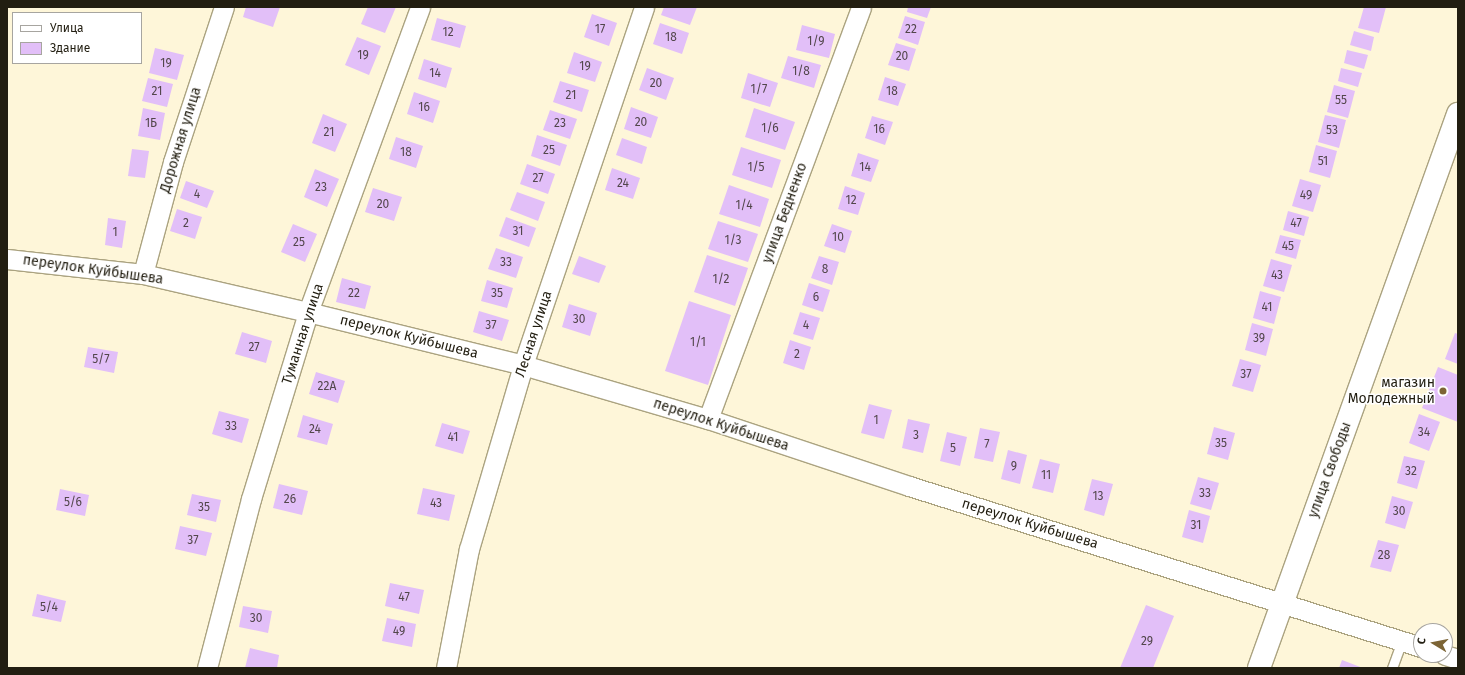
<!DOCTYPE html>
<html>
<head>
<meta charset="utf-8">
<style>
	body { margin:0 }
	#map { position:relative; width:1465px; height:675px; overflow:hidden; background:#fef6d9; font-family:"Fira Sans",sans-serif }
	div>[style] { position:absolute }
	.building>* { inset:0; background:#e2bff8 }
	.roads { filter:drop-shadow(1px 0 #aba380) drop-shadow(-1px 0 #aba380) drop-shadow(0 1px #aba380) drop-shadow(0 -1px #aba380) }
	.lane>* { height:9px; margin:-4.5px; padding:0 4.5px; transform-origin:4.5px; border-radius:4.5px; background:#fff }
	.street>* { height:19px; margin:-9.5px; padding:0 9.5px; transform-origin:9.5px; border-radius:9.5px; background:#fff }
	.secondary>* { height:22px; margin:-11px; padding:0 11px; transform-origin:11px; border-radius:11px; background:#fff }
	.dots>* { width:11px; height:11px; translate:-50% -50%; box-sizing:border-box; border:2px solid #fff; border-radius:50% }
	span { translate:-50% -50%; white-space:nowrap; text-align:center; line-height:1.15; -webkit-text-stroke:3px #fff; paint-order:stroke }
	.number-label { font-size:12px; color:#52464b }
	.number-label span { -webkit-text-stroke-width:0 }
	.street-label { font-size:14px; color:#221e11 }
	.poi-label { font-size:14px; color:#221e11 }
	.right { translate:-100% -50%; text-align:right }
	.frame { position:absolute; inset:0; border:8px solid #221e11; pointer-events:none }
	.legend { position:absolute; left:12px; top:12px; width:130px; height:52px; box-sizing:border-box; background:#fff; border:1px solid #a7a5a0; margin:0; padding:5px 7px; list-style:none; font-size:12px; color:#221e11 }
	.legend li { display:flex; align-items:center; gap:8px; height:20px }
	.legend b { width:20px; border:1px solid #a7a5a0 }
	.north { position:absolute; left:1413px; top:623px; width:40px; height:40px; box-sizing:border-box; background:#fff; border:1px solid #a7a5a0; border-radius:50%; rotate:280deg; font-size:11px; font-weight:700; line-height:16px; text-align:center; color:#221e11 }
	.north::after { content:''; display:block; margin:auto; width:14px; height:18px; background:#7c6435; clip-path:polygon(50% 0,100% 100%,50% 72%,0 100%) }
</style>
</head>
<body>
<div id="map">
	<div class="building">
		<div style="clip-path:polygon(246px 7px,280px 7px,273px 27px,243px 17px)"></div>
		<div style="clip-path:polygon(368px 7px,396px 7px,385px 33px,361px 24px)"></div>
		<div style="clip-path:polygon(664px 7px,697px 7px,690px 25px,661px 15px)"></div>
		<div style="clip-path:polygon(908px 7px,931px 7px,927px 18px,907px 12px)"></div>
		<div style="clip-path:polygon(1364px 7px,1386px 7px,1379px 33px,1358px 28px)"></div>
		<div style="clip-path:polygon(592px 14px,617px 23px,609px 46px,584px 37px)"></div>
		<div style="clip-path:polygon(905px 16px,925px 22px,918px 45px,898px 38px)"></div>
		<div style="clip-path:polygon(437px 18px,466px 26px,460px 48px,431px 40px)"></div>
		<div style="clip-path:polygon(660px 23px,689px 33px,682px 54px,653px 44px)"></div>
		<div style="clip-path:polygon(802px 25px,835px 34px,829px 58px,796px 50px)"></div>
		<div style="clip-path:polygon(1354px 31px,1374px 37px,1371px 51px,1350px 45px)"></div>
		<div style="clip-path:polygon(357px 37px,381px 46px,369px 75px,345px 65px)"></div>
		<div style="clip-path:polygon(896px 43px,916px 49px,909px 71px,888px 65px)"></div>
		<div style="clip-path:polygon(155px 48px,184px 55px,177px 80px,149px 73px)"></div>
		<div style="clip-path:polygon(1347px 50px,1368px 55px,1364px 69px,1344px 63px)"></div>
		<div style="clip-path:polygon(574px 52px,602px 62px,595px 82px,567px 73px)"></div>
		<div style="clip-path:polygon(788px 56px,821px 65px,814px 88px,781px 78px)"></div>
		<div style="clip-path:polygon(424px 59px,452px 68px,446px 88px,418px 79px)"></div>
		<div style="clip-path:polygon(647px 68px,674px 78px,666px 100px,639px 90px)"></div>
		<div style="clip-path:polygon(1341px 68px,1362px 73px,1358px 87px,1338px 81px)"></div>
		<div style="clip-path:polygon(748px 73px,778px 83px,770px 107px,741px 98px)"></div>
		<div style="clip-path:polygon(885px 77px,906px 84px,898px 106px,878px 100px)"></div>
		<div style="clip-path:polygon(148px 78px,173px 84px,167px 107px,142px 101px)"></div>
		<div style="clip-path:polygon(560px 81px,589px 90px,582px 112px,553px 102px)"></div>
		<div style="clip-path:polygon(1334px 85px,1355px 91px,1348px 118px,1327px 112px)"></div>
		<div style="clip-path:polygon(414px 92px,440px 101px,433px 123px,407px 114px)"></div>
		<div style="clip-path:polygon(631px 107px,658px 117px,651px 138px,624px 129px)"></div>
		<div style="clip-path:polygon(143px 108px,165px 113px,160px 140px,138px 136px)"></div>
		<div style="clip-path:polygon(754px 108px,795px 122px,785px 150px,745px 137px)"></div>
		<div style="clip-path:polygon(550px 110px,577px 119px,570px 139px,543px 130px)"></div>
		<div style="clip-path:polygon(323px 114px,347px 124px,335px 152px,312px 143px)"></div>
		<div style="clip-path:polygon(1325px 115px,1346px 120px,1339px 148px,1318px 142px)"></div>
		<div style="clip-path:polygon(872px 116px,893px 122px,885px 145px,865px 138px)"></div>
		<div style="clip-path:polygon(537px 135px,567px 145px,560px 166px,531px 156px)"></div>
		<div style="clip-path:polygon(396px 137px,423px 146px,416px 168px,389px 159px)"></div>
		<div style="clip-path:polygon(622px 138px,647px 147px,642px 164px,616px 155px)"></div>
		<div style="clip-path:polygon(1316px 145px,1337px 151px,1330px 178px,1309px 172px)"></div>
		<div style="clip-path:polygon(741px 147px,781px 160px,772px 188px,732px 175px)"></div>
		<div style="clip-path:polygon(132px 149px,149px 151px,145px 178px,128px 176px)"></div>
		<div style="clip-path:polygon(858px 153px,879px 160px,871px 182px,851px 176px)"></div>
		<div style="clip-path:polygon(527px 164px,555px 174px,548px 194px,520px 184px)"></div>
		<div style="clip-path:polygon(612px 168px,640px 178px,633px 199px,605px 190px)"></div>
		<div style="clip-path:polygon(315px 169px,339px 179px,327px 207px,304px 197px)"></div>
		<div style="clip-path:polygon(1300px 179px,1321px 185px,1313px 212px,1292px 206px)"></div>
		<div style="clip-path:polygon(186px 181px,214px 191px,207px 208px,180px 198px)"></div>
		<div style="clip-path:polygon(729px 185px,769px 199px,760px 227px,719px 214px)"></div>
		<div style="clip-path:polygon(845px 186px,865px 193px,858px 215px,838px 209px)"></div>
		<div style="clip-path:polygon(373px 188px,402px 197px,394px 221px,365px 212px)"></div>
		<div style="clip-path:polygon(517px 192px,545px 202px,538px 221px,510px 210px)"></div>
		<div style="clip-path:polygon(177px 209px,202px 217px,195px 239px,170px 231px)"></div>
		<div style="clip-path:polygon(1288px 211px,1309px 217px,1304px 236px,1283px 230px)"></div>
		<div style="clip-path:polygon(506px 217px,536px 228px,529px 247px,499px 236px)"></div>
		<div style="clip-path:polygon(108px 218px,126px 221px,122px 248px,105px 245px)"></div>
		<div style="clip-path:polygon(718px 221px,758px 234px,748px 262px,708px 249px)"></div>
		<div style="clip-path:polygon(293px 224px,317px 234px,305px 262px,281px 252px)"></div>
		<div style="clip-path:polygon(832px 224px,852px 231px,845px 253px,824px 246px)"></div>
		<div style="clip-path:polygon(1280px 235px,1301px 240px,1296px 259px,1275px 253px)"></div>
		<div style="clip-path:polygon(496px 248px,523px 257px,516px 278px,488px 269px)"></div>
		<div style="clip-path:polygon(707px 255px,748px 268px,735px 306px,694px 292px)"></div>
		<div style="clip-path:polygon(579px 256px,606px 266px,599px 283px,572px 274px)"></div>
		<div style="clip-path:polygon(819px 256px,839px 262px,832px 285px,811px 278px)"></div>
		<div style="clip-path:polygon(1271px 259px,1292px 265px,1284px 292px,1263px 286px)"></div>
		<div style="clip-path:polygon(342px 278px,371px 286px,365px 309px,336px 302px)"></div>
		<div style="clip-path:polygon(487px 280px,513px 288px,507px 308px,481px 301px)"></div>
		<div style="clip-path:polygon(809px 283px,830px 290px,823px 312px,802px 305px)"></div>
		<div style="clip-path:polygon(1260px 291px,1281px 297px,1274px 324px,1253px 318px)"></div>
		<div style="clip-path:polygon(689px 301px,731px 315px,708px 385px,665px 371px)"></div>
		<div style="clip-path:polygon(569px 304px,597px 313px,590px 336px,562px 327px)"></div>
		<div style="clip-path:polygon(479px 311px,509px 320px,502px 341px,473px 332px)"></div>
		<div style="clip-path:polygon(800px 312px,820px 318px,813px 340px,793px 334px)"></div>
		<div style="clip-path:polygon(1252px 323px,1273px 329px,1266px 356px,1245px 350px)"></div>
		<div style="clip-path:polygon(242px 332px,272px 341px,266px 363px,235px 354px)"></div>
		<div style="clip-path:polygon(1455px 333px,1458px 334px,1458px 364px,1445px 359px)"></div>
		<div style="clip-path:polygon(790px 340px,811px 347px,804px 370px,783px 363px)"></div>
		<div style="clip-path:polygon(88px 347px,118px 352px,114px 373px,84px 367px)"></div>
		<div style="clip-path:polygon(1240px 359px,1261px 365px,1253px 392px,1232px 386px)"></div>
		<div style="clip-path:polygon(1438px 367px,1458px 375px,1458px 422px,1422px 408px)"></div>
		<div style="clip-path:polygon(316px 372px,345px 381px,338px 403px,309px 394px)"></div>
		<div style="clip-path:polygon(869px 404px,892px 410px,884px 439px,861px 433px)"></div>
		<div style="clip-path:polygon(219px 411px,249px 419px,242px 443px,212px 434px)"></div>
		<div style="clip-path:polygon(1419px 414px,1440px 422px,1429px 451px,1409px 443px)"></div>
		<div style="clip-path:polygon(303px 415px,333px 424px,327px 445px,297px 437px)"></div>
		<div style="clip-path:polygon(908px 419px,930px 424px,923px 453px,902px 448px)"></div>
		<div style="clip-path:polygon(442px 423px,470px 431px,463px 454px,435px 446px)"></div>
		<div style="clip-path:polygon(1214px 427px,1235px 433px,1228px 460px,1207px 454px)"></div>
		<div style="clip-path:polygon(980px 428px,1000px 432px,993px 462px,974px 458px)"></div>
		<div style="clip-path:polygon(947px 432px,967px 437px,960px 466px,940px 461px)"></div>
		<div style="clip-path:polygon(1008px 450px,1027px 455px,1020px 484px,1001px 479px)"></div>
		<div style="clip-path:polygon(1404px 456px,1425px 461px,1417px 489px,1397px 483px)"></div>
		<div style="clip-path:polygon(1040px 459px,1060px 464px,1053px 493px,1032px 488px)"></div>
		<div style="clip-path:polygon(1198px 477px,1219px 483px,1211px 510px,1190px 504px)"></div>
		<div style="clip-path:polygon(1092px 479px,1113px 484px,1104px 516px,1084px 510px)"></div>
		<div style="clip-path:polygon(279px 484px,308px 491px,302px 515px,273px 508px)"></div>
		<div style="clip-path:polygon(423px 488px,455px 495px,449px 521px,417px 514px)"></div>
		<div style="clip-path:polygon(60px 489px,89px 495px,85px 516px,56px 510px)"></div>
		<div style="clip-path:polygon(192px 494px,221px 500px,216px 522px,187px 515px)"></div>
		<div style="clip-path:polygon(1392px 496px,1413px 502px,1405px 529px,1385px 523px)"></div>
		<div style="clip-path:polygon(1189px 510px,1210px 516px,1203px 543px,1182px 537px)"></div>
		<div style="clip-path:polygon(180px 526px,212px 533px,206px 556px,175px 549px)"></div>
		<div style="clip-path:polygon(1378px 540px,1399px 545px,1391px 572px,1370px 567px)"></div>
		<div style="clip-path:polygon(390px 583px,424px 590px,419px 614px,385px 606px)"></div>
		<div style="clip-path:polygon(37px 594px,66px 601px,61px 622px,32px 616px)"></div>
		<div style="clip-path:polygon(1146px 605px,1174px 616px,1153px 668px,1120px 668px)"></div>
		<div style="clip-path:polygon(243px 606px,272px 611px,268px 633px,239px 627px)"></div>
		<div style="clip-path:polygon(387px 618px,416px 624px,412px 647px,382px 641px)"></div>
		<div style="clip-path:polygon(250px 648px,279px 655px,277px 668px,245px 668px)"></div>
		<div style="clip-path:polygon(1342px 660px,1363px 668px,1339px 668px)"></div>
	</div>
	<div class="roads">
		<div class="lane">
			<div style="left:1392px;top:668px;width:29px;rotate:-70deg"></div>
		</div>
		<div class="street">
			<div style="left:7px;top:259px;width:137px;rotate:6.3deg"></div>
			<div style="left:143px;top:274px;width:169px;rotate:13deg"></div>
			<div style="left:308px;top:312px;width:221px;rotate:13.8deg"></div>
			<div style="left:523px;top:365px;width:193px;rotate:16.3deg"></div>
			<div style="left:708px;top:419px;width:212px;rotate:18.4deg"></div>
			<div style="left:909px;top:486px;width:537px;rotate:17.46deg"></div>
			<div style="left:143px;top:274px;width:116px;rotate:-75deg"></div>
			<div style="left:173px;top:162px;width:163px;rotate:-71.8deg"></div>
			<div style="left:708px;top:419px;width:439px;rotate:-69.6deg"></div>
			<div style="left:1445px;top:655px;width:14px;rotate:17deg"></div>
			<div style="left:207px;top:668px;width:175px;rotate:-75.4deg"></div>
			<div style="left:251px;top:499px;width:195px;rotate:-73deg"></div>
			<div style="left:308px;top:312px;width:325px;rotate:-69.8deg"></div>
			<div style="left:446px;top:668px;width:121px;rotate:-79.1deg"></div>
			<div style="left:469px;top:549px;width:192px;rotate:-73.6deg"></div>
			<div style="left:523px;top:365px;width:378px;rotate:-71.3deg"></div>
		</div>
		<div class="secondary">
			<div style="left:1259px;top:668px;width:589px;rotate:-70.24deg"></div>
		</div>
	</div>
	<div class="dots">
		<div style="left:1443px;top:391px;background:#7c6435"></div>
	</div>
	<div class="number-label">
		<span style="left:600px;top:30px">17</span>
		<span style="left:911px;top:30px">22</span>
		<span style="left:448px;top:33px">12</span>
		<span style="left:671px;top:38px">18</span>
		<span style="left:816px;top:42px">1/9</span>
		<span style="left:363px;top:56px">19</span>
		<span style="left:902px;top:57px">20</span>
		<span style="left:166px;top:64px">19</span>
		<span style="left:585px;top:67px">19</span>
		<span style="left:801px;top:72px">1/8</span>
		<span style="left:435px;top:74px">14</span>
		<span style="left:656px;top:84px">20</span>
		<span style="left:759px;top:90px">1/7</span>
		<span style="left:157px;top:92px">21</span>
		<span style="left:892px;top:92px">18</span>
		<span style="left:571px;top:96px">21</span>
		<span style="left:1341px;top:101px">55</span>
		<span style="left:424px;top:108px">16</span>
		<span style="left:641px;top:123px">20</span>
		<span style="left:151px;top:124px">1Б</span>
		<span style="left:560px;top:124px">23</span>
		<span style="left:770px;top:129px">1/6</span>
		<span style="left:879px;top:130px">16</span>
		<span style="left:1332px;top:131px">53</span>
		<span style="left:329px;top:133px">21</span>
		<span style="left:549px;top:151px">25</span>
		<span style="left:406px;top:153px">18</span>
		<span style="left:1323px;top:162px">51</span>
		<span style="left:756px;top:168px">1/5</span>
		<span style="left:865px;top:168px">14</span>
		<span style="left:538px;top:179px">27</span>
		<span style="left:623px;top:184px">24</span>
		<span style="left:321px;top:188px">23</span>
		<span style="left:197px;top:195px">4</span>
		<span style="left:1306px;top:196px">49</span>
		<span style="left:851px;top:201px">12</span>
		<span style="left:383px;top:205px">20</span>
		<span style="left:744px;top:206px">1/4</span>
		<span style="left:186px;top:224px">2</span>
		<span style="left:1296px;top:224px">47</span>
		<span style="left:518px;top:232px">31</span>
		<span style="left:115px;top:233px">1</span>
		<span style="left:838px;top:238px">10</span>
		<span style="left:733px;top:241px">1/3</span>
		<span style="left:299px;top:243px">25</span>
		<span style="left:1288px;top:247px">45</span>
		<span style="left:506px;top:263px">33</span>
		<span style="left:825px;top:270px">8</span>
		<span style="left:1277px;top:276px">43</span>
		<span style="left:721px;top:280px">1/2</span>
		<span style="left:354px;top:294px">22</span>
		<span style="left:497px;top:294px">35</span>
		<span style="left:816px;top:298px">6</span>
		<span style="left:1267px;top:308px">41</span>
		<span style="left:579px;top:320px">30</span>
		<span style="left:491px;top:326px">37</span>
		<span style="left:806px;top:326px">4</span>
		<span style="left:1259px;top:339px">39</span>
		<span style="left:698px;top:343px">1/1</span>
		<span style="left:254px;top:348px">27</span>
		<span style="left:797px;top:355px">2</span>
		<span style="left:101px;top:360px">5/7</span>
		<span style="left:1246px;top:375px">37</span>
		<span style="left:327px;top:387px">22А</span>
		<span style="left:876px;top:421px">1</span>
		<span style="left:231px;top:427px">33</span>
		<span style="left:315px;top:430px">24</span>
		<span style="left:1424px;top:433px">34</span>
		<span style="left:916px;top:436px">3</span>
		<span style="left:453px;top:438px">41</span>
		<span style="left:1221px;top:444px">35</span>
		<span style="left:987px;top:445px">7</span>
		<span style="left:953px;top:449px">5</span>
		<span style="left:1014px;top:467px">9</span>
		<span style="left:1411px;top:472px">32</span>
		<span style="left:1046px;top:476px">11</span>
		<span style="left:1205px;top:494px">33</span>
		<span style="left:1098px;top:497px">13</span>
		<span style="left:290px;top:500px">26</span>
		<span style="left:73px;top:503px">5/6</span>
		<span style="left:436px;top:504px">43</span>
		<span style="left:204px;top:508px">35</span>
		<span style="left:1399px;top:512px">30</span>
		<span style="left:1196px;top:526px">31</span>
		<span style="left:193px;top:541px">37</span>
		<span style="left:1384px;top:556px">28</span>
		<span style="left:404px;top:598px">47</span>
		<span style="left:49px;top:608px">5/4</span>
		<span style="left:256px;top:619px">30</span>
		<span style="left:399px;top:632px">49</span>
		<span style="left:1147px;top:642px">29</span>
	</div>
	<div class="street-label">
		<span style="left:181px;top:140px;rotate:-73deg">Дорожная улица</span>
		<span style="left:785px;top:213px;rotate:-70deg">улица Бедненко</span>
		<span style="left:93px;top:270px;rotate:8deg">переулок Куйбышева</span>
		<span style="left:303px;top:334px;rotate:-72deg">Туманная улица</span>
		<span style="left:534px;top:334px;rotate:-72deg">Лесная улица</span>
		<span style="left:409px;top:337px;rotate:14deg">переулок Куйбышева</span>
		<span style="left:721px;top:425px;rotate:18deg">переулок Куйбышева</span>
		<span style="left:1330px;top:470px;rotate:-70deg">улица Свободы</span>
		<span style="left:1030px;top:524px;rotate:17deg">переулок Куйбышева</span>
	</div>
	<div class="poi-label">
		<span class="right" style="left:1435px;top:391px">магазин<br>Молодежный</span>
	</div>
	<div class="frame"></div>
	<ul class="legend">
	<li><b style="height:5px;background:#fff"></b>Улица</li>
	<li><b style="height:11px;background:#e2bff8"></b>Здание</li>
	</ul>
	<div class="north">С</div>
</div>
</body>
</html>
